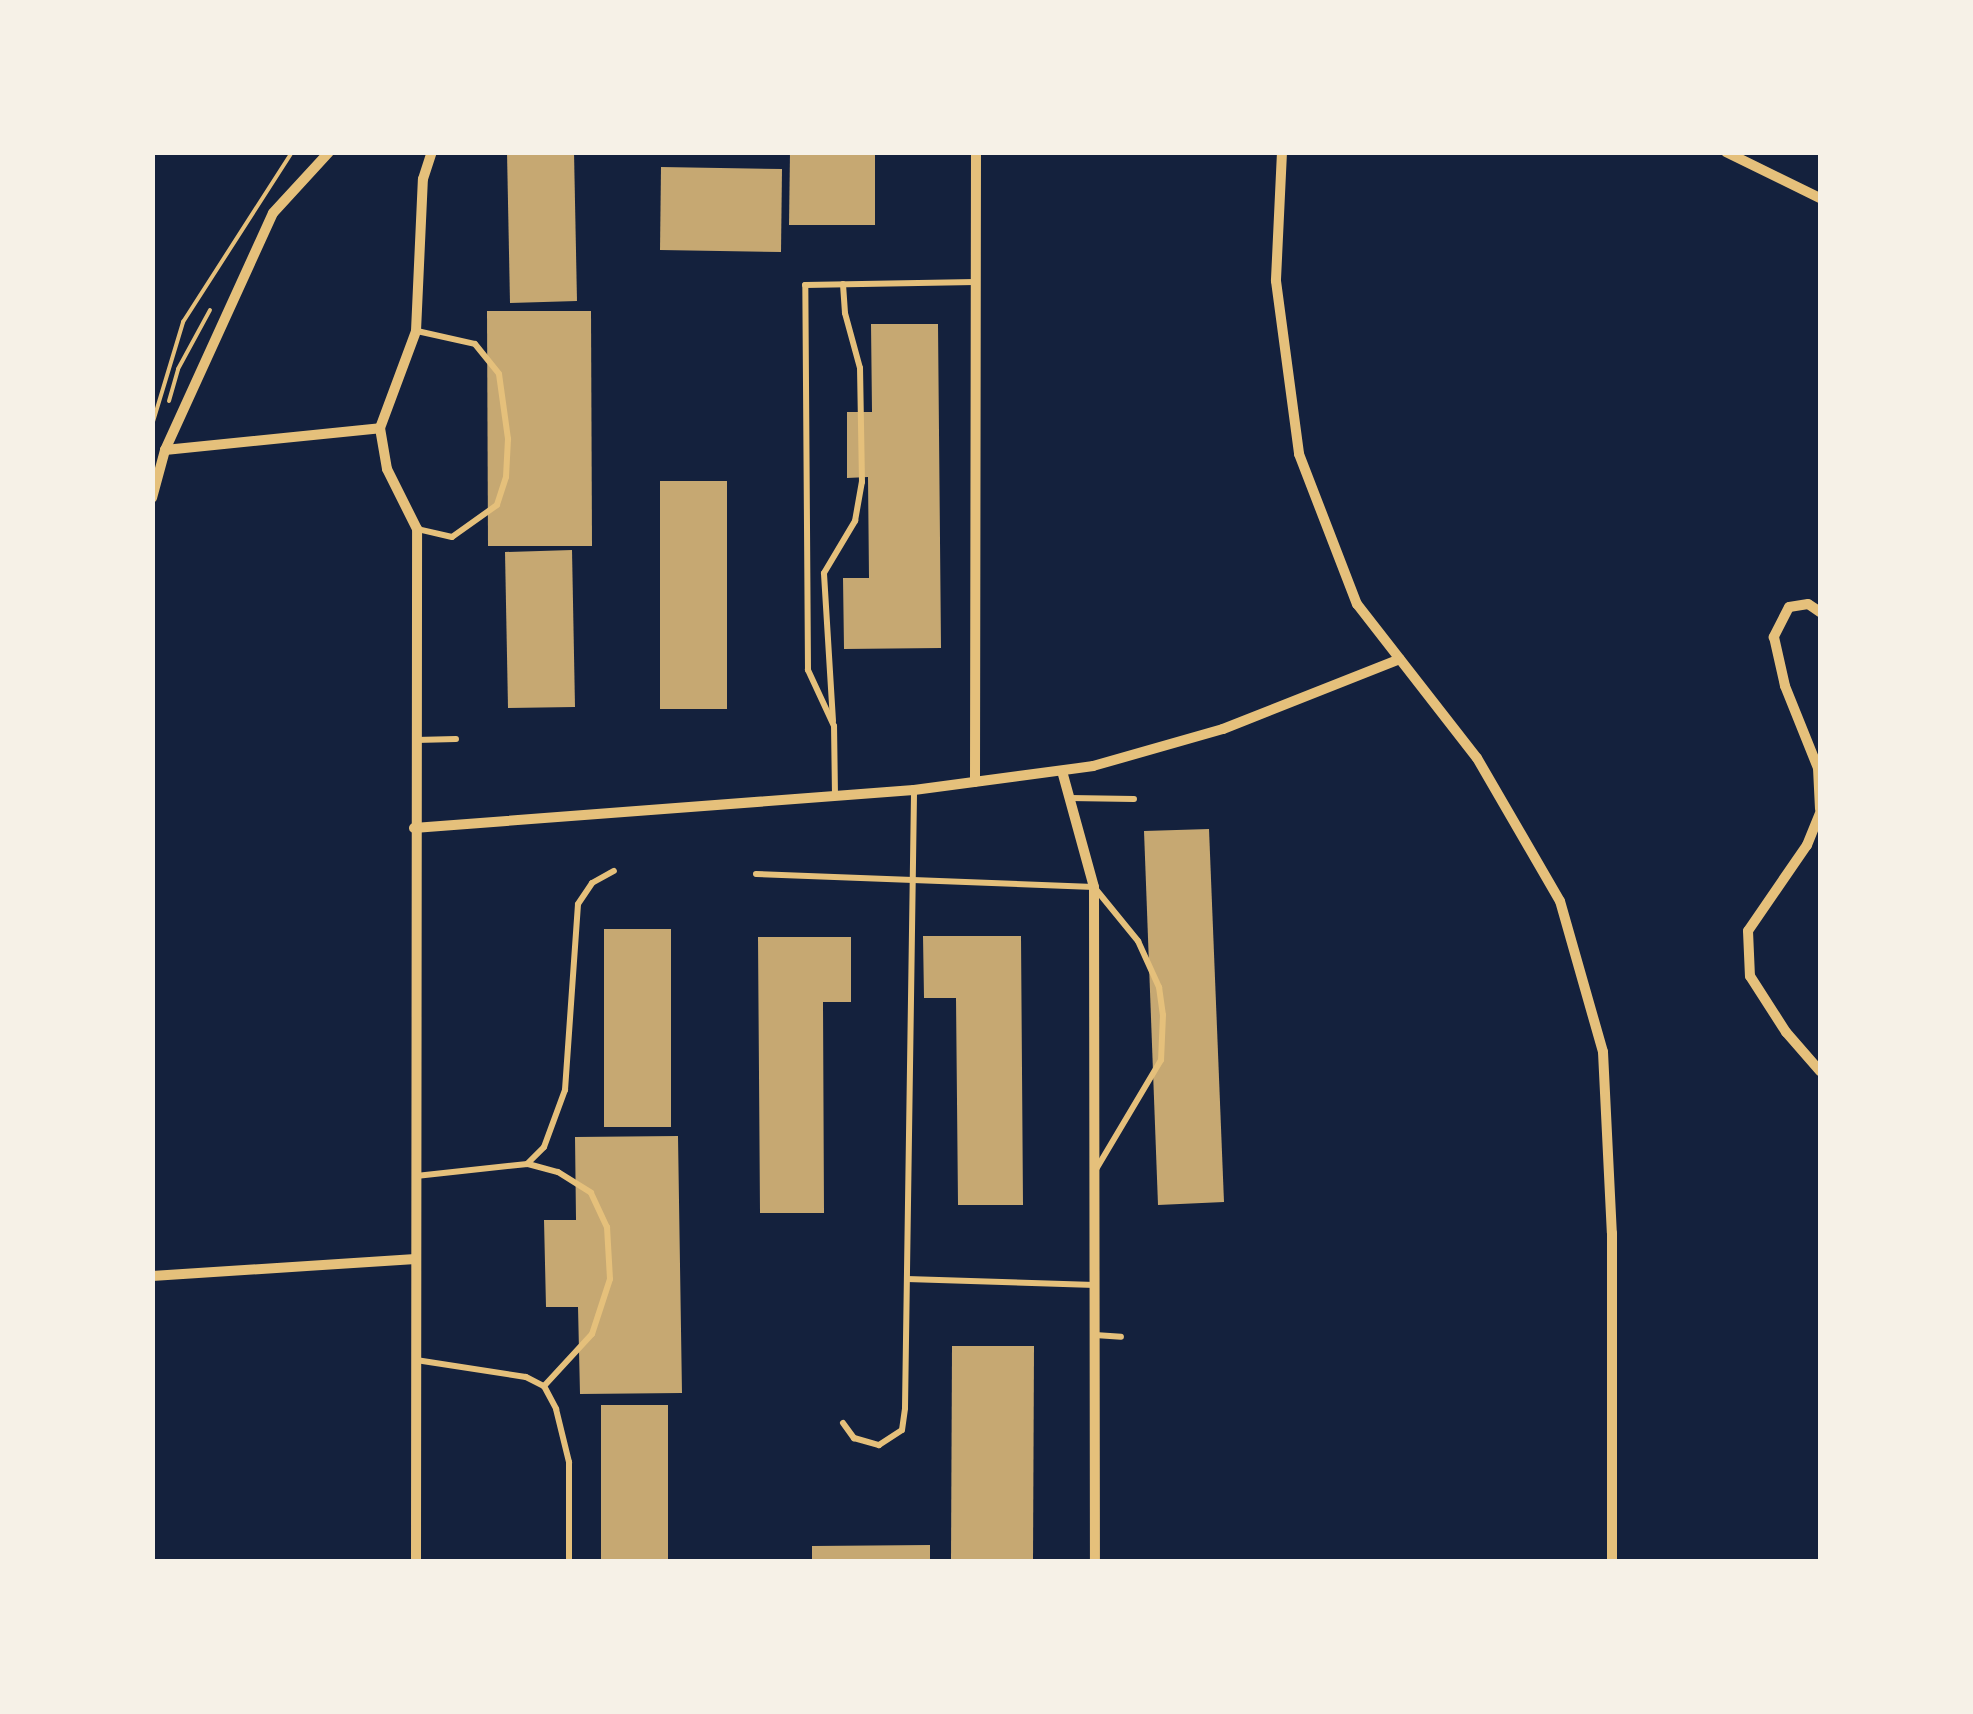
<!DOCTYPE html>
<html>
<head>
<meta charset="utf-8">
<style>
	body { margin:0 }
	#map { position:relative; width:1973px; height:1714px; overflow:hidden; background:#14213d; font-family:Signika,sans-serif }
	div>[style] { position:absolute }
	.building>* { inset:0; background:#c6a872 }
	.path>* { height:4px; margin:-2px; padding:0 2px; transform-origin:2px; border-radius:2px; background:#e5c07b }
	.service>* { height:6px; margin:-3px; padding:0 3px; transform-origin:3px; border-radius:3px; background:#e5c07b }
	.minor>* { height:10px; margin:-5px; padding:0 5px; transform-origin:5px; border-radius:5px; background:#e5c07b }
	span { translate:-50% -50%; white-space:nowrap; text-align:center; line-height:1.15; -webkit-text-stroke:10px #f6f1e7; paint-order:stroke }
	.frame { position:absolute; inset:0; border:155px solid #f6f1e7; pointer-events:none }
</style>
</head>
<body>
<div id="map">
	<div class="building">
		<div style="clip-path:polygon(507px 152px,574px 152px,577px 301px,510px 303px)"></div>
		<div style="clip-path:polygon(790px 152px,875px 152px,875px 225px,789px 225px)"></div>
		<div style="clip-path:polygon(661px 167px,782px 169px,781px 252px,660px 250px)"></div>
		<div style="clip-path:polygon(487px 311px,591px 311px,592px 546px,488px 546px)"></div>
		<div style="clip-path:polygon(871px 324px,938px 324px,941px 648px,844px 649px,843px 578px,869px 578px,868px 477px,847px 478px,847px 412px,872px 412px)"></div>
		<div style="clip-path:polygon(660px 481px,727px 481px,727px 709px,660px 709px)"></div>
		<div style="clip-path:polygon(572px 550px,575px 707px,508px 708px,505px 552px)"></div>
		<div style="clip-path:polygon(1209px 829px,1224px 1202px,1158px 1205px,1144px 831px)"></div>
		<div style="clip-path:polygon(604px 929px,671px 929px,671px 1127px,604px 1127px)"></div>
		<div style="clip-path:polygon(923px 936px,1021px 936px,1023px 1205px,958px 1205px,956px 998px,924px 998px)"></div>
		<div style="clip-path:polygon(758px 937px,851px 937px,851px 1002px,823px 1002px,824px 1213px,760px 1213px)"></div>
		<div style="clip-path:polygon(678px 1136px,682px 1393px,580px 1394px,578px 1307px,546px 1307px,544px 1220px,576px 1220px,575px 1137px)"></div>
		<div style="clip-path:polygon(952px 1346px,1034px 1346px,1033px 1562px,951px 1562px)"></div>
		<div style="clip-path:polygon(601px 1405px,668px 1405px,668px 1562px,601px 1562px)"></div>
		<div style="clip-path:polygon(930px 1545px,930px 1562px,812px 1562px,812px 1546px)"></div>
	</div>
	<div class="path">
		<div style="left:169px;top:401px;width:33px;rotate:-74deg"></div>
		<div style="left:178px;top:369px;width:67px;rotate:-61.5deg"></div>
		<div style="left:152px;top:425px;width:108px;rotate:-73.2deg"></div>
		<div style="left:183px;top:322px;width:202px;rotate:-57.3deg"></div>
	</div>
	<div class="service">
		<div style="left:417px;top:331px;width:59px;rotate:12.6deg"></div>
		<div style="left:475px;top:344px;width:38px;rotate:51deg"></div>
		<div style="left:499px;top:374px;width:66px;rotate:82.1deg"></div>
		<div style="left:508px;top:439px;width:38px;rotate:93deg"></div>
		<div style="left:506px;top:477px;width:29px;rotate:108deg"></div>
		<div style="left:497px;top:505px;width:55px;rotate:144.6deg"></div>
		<div style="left:452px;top:537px;width:35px;rotate:-167deg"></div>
		<div style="left:833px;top:721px;width:148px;rotate:-93.5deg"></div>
		<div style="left:824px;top:573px;width:61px;rotate:-59.2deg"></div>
		<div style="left:855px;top:521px;width:40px;rotate:-80deg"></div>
		<div style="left:862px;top:482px;width:114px;rotate:-91deg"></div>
		<div style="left:860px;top:368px;width:57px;rotate:-105.3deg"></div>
		<div style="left:845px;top:313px;width:29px;rotate:-94deg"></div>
		<div style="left:416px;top:740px;width:40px;rotate:-1.4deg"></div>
		<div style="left:835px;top:796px;width:70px;rotate:-90.8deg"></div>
		<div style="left:834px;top:726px;width:62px;rotate:-114.9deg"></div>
		<div style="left:808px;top:670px;width:385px;rotate:-90.4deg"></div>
		<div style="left:805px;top:285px;width:170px;rotate:-1deg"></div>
		<div style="left:1070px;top:798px;width:64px;rotate:0.9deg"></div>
		<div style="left:756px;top:874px;width:338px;rotate:2.2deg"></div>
		<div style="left:1094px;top:887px;width:70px;rotate:50.8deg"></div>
		<div style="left:1138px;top:941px;width:51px;rotate:65.5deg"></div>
		<div style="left:1159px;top:987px;width:28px;rotate:82deg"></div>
		<div style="left:1163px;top:1015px;width:45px;rotate:92.5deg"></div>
		<div style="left:1161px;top:1060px;width:126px;rotate:120.7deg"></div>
		<div style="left:528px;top:1164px;width:31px;rotate:15deg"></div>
		<div style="left:558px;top:1172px;width:39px;rotate:32deg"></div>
		<div style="left:591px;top:1193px;width:38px;rotate:65deg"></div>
		<div style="left:607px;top:1227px;width:52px;rotate:86.7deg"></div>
		<div style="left:610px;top:1279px;width:58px;rotate:108.1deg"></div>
		<div style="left:592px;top:1334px;width:71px;rotate:132.7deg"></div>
		<div style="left:416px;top:1176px;width:112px;rotate:-6.2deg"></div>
		<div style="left:527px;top:1164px;width:24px;rotate:-45deg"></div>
		<div style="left:544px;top:1147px;width:61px;rotate:-69.8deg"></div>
		<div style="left:565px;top:1090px;width:186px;rotate:-86deg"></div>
		<div style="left:578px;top:904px;width:25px;rotate:-56deg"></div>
		<div style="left:592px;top:883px;width:25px;rotate:-29deg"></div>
		<div style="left:907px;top:1279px;width:188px;rotate:1.8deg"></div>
		<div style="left:1095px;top:1335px;width:26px;rotate:4deg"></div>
		<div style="left:416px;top:1360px;width:111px;rotate:8.8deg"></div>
		<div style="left:526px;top:1377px;width:20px;rotate:27deg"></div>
		<div style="left:544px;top:1386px;width:26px;rotate:62deg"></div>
		<div style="left:556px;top:1409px;width:55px;rotate:76.2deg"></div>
		<div style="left:569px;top:1462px;width:100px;rotate:90deg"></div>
		<div style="left:843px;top:1423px;width:19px;rotate:54deg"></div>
		<div style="left:854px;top:1438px;width:26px;rotate:16deg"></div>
		<div style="left:879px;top:1445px;width:27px;rotate:-33deg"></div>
		<div style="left:902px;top:1430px;width:22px;rotate:-82deg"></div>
		<div style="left:905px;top:1408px;width:617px;rotate:-89.16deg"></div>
	</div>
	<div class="minor">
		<div style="left:1282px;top:152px;width:129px;rotate:92.7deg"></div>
		<div style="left:1276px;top:281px;width:175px;rotate:82.4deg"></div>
		<div style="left:1299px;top:454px;width:161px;rotate:68.9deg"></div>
		<div style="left:1357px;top:604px;width:195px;rotate:52.1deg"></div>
		<div style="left:1477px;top:758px;width:165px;rotate:59.9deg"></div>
		<div style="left:1560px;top:901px;width:157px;rotate:74.1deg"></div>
		<div style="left:1603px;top:1052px;width:181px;rotate:87.2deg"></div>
		<div style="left:1612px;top:1233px;width:329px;rotate:90deg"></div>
		<div style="left:1726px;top:152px;width:105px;rotate:26.1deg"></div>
		<div style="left:165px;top:450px;width:216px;rotate:-5.8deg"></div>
		<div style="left:152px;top:498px;width:50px;rotate:-74.8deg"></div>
		<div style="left:165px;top:450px;width:260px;rotate:-65.5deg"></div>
		<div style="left:273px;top:213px;width:83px;rotate:-47.4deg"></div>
		<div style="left:1820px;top:612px;width:14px;rotate:-146deg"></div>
		<div style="left:1808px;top:604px;width:19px;rotate:171deg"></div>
		<div style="left:1789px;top:607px;width:34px;rotate:117deg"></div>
		<div style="left:1774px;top:637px;width:50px;rotate:77.3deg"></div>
		<div style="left:1785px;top:686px;width:88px;rotate:68.1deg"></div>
		<div style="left:1818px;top:768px;width:41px;rotate:87.2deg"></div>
		<div style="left:1062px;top:771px;width:120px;rotate:74.6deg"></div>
		<div style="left:1094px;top:887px;width:675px;rotate:89.92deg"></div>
		<div style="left:975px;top:782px;width:630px;rotate:-89.91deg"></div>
		<div style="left:1820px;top:813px;width:35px;rotate:112deg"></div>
		<div style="left:1807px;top:845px;width:104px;rotate:124.5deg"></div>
		<div style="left:1748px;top:931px;width:45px;rotate:87.5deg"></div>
		<div style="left:1750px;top:976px;width:67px;rotate:57.3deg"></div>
		<div style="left:1786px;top:1032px;width:52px;rotate:48.9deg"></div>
		<div style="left:414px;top:828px;width:501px;rotate:-4.35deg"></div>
		<div style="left:914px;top:790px;width:181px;rotate:-7.6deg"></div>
		<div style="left:1093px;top:766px;width:135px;rotate:-15.9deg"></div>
		<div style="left:1223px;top:729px;width:190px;rotate:-21.6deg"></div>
		<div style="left:152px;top:1276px;width:264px;rotate:-3.7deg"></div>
		<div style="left:416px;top:1562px;width:1033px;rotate:-89.94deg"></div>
		<div style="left:417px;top:529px;width:67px;rotate:-116.6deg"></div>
		<div style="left:387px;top:469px;width:42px;rotate:-99.7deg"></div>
		<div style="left:380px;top:428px;width:103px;rotate:-69.6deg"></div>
		<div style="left:416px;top:331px;width:152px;rotate:-87.4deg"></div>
		<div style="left:423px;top:179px;width:28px;rotate:-72deg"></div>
	</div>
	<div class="frame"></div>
</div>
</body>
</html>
